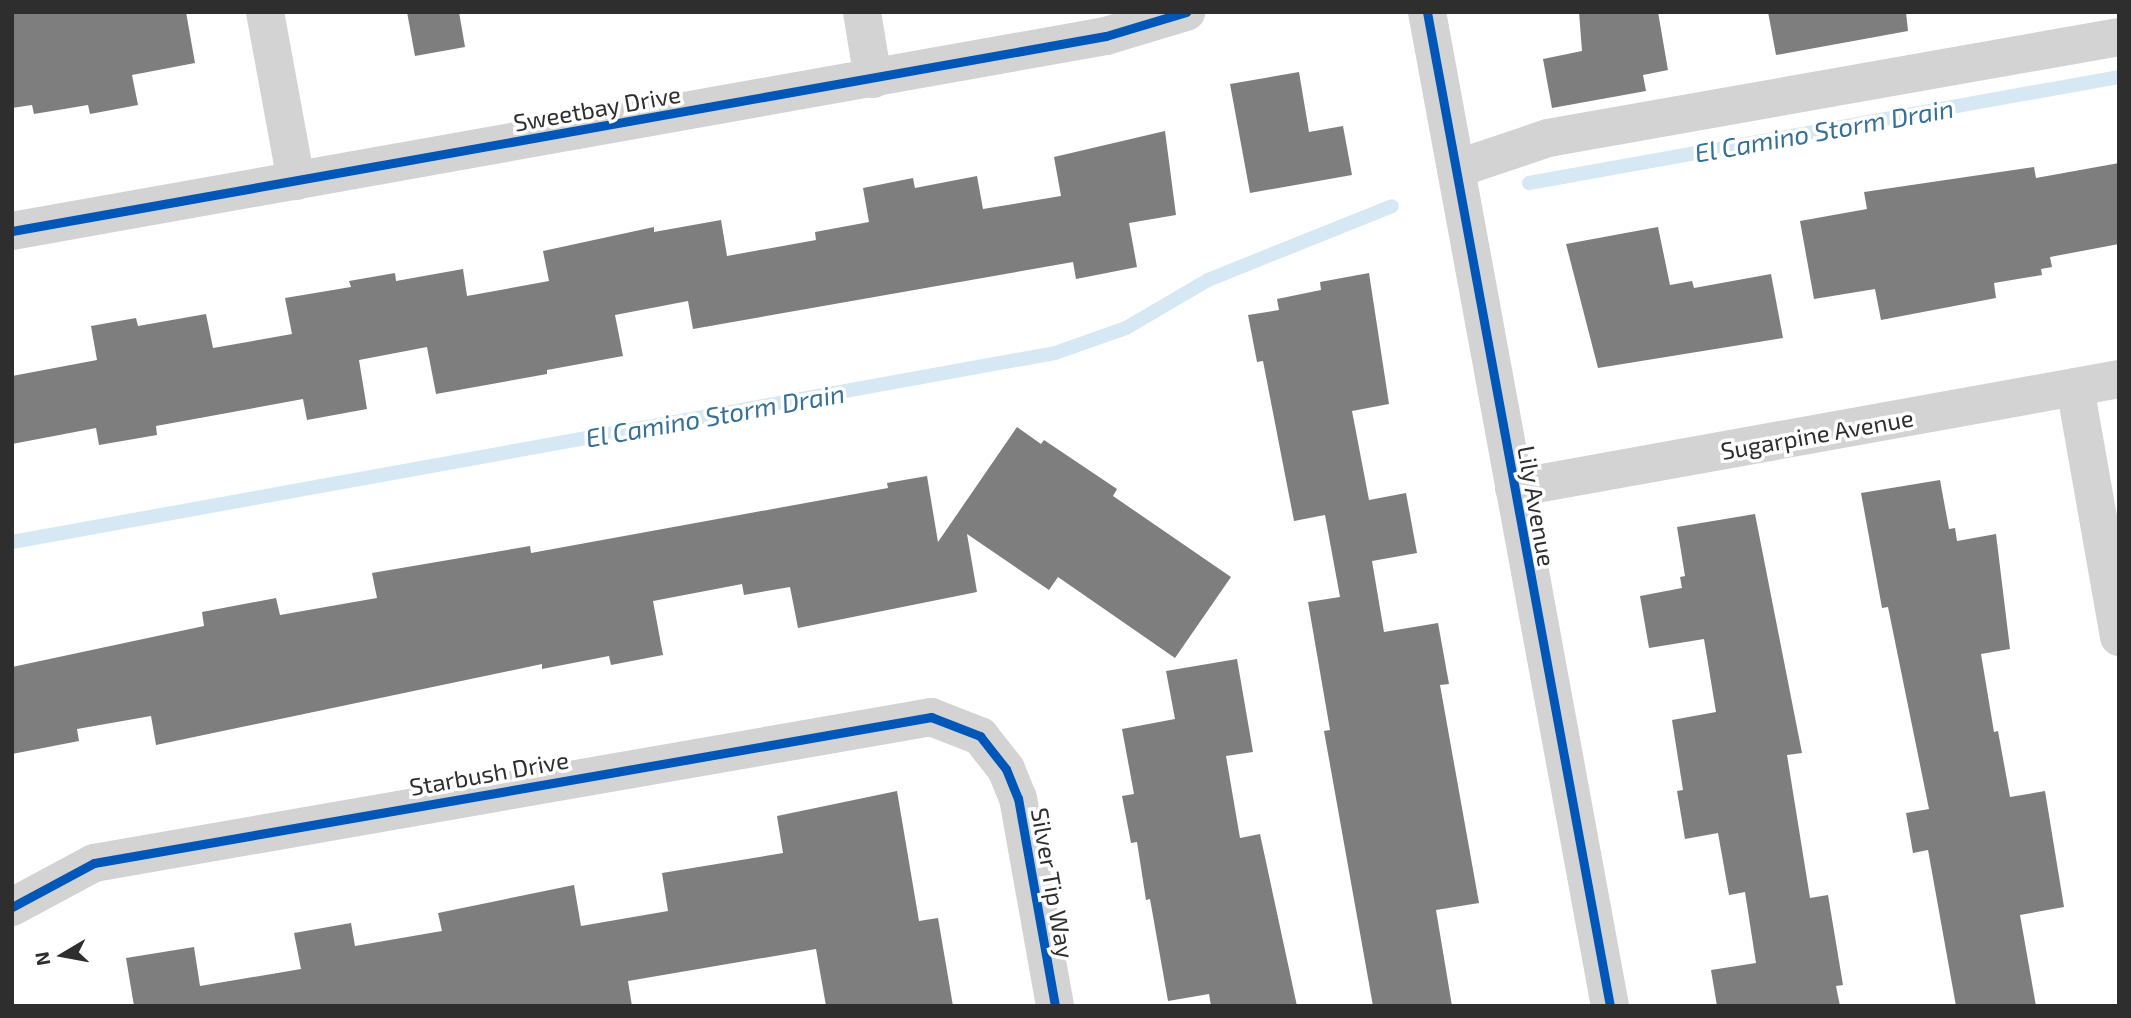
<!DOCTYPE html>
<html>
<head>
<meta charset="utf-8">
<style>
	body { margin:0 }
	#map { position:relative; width:2131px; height:1018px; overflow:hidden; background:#fff; font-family:"Exo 2",sans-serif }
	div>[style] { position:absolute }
	.stream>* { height:14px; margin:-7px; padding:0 7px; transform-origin:7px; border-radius:7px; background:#d6e8f4 }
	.building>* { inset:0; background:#7e7e7e }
	.minor>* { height:38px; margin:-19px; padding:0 19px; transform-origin:19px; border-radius:19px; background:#d3d3d3 }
	.cycleway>* { height:9px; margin:-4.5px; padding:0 4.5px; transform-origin:4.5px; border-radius:4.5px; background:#0057b8 }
	span { translate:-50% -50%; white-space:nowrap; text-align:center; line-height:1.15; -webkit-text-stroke:7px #fff; paint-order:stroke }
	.street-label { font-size:24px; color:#2e2e2e }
	.water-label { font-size:26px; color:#347097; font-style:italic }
	.frame { position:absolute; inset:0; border:14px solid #2e2e2e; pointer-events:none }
	.north { position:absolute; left:28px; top:920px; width:70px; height:70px; -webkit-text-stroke:5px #fff; paint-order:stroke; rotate:260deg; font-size:19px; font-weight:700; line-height:28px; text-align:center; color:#2e2e2e }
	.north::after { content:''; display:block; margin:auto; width:24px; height:32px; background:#2e2e2e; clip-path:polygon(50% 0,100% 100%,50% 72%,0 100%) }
</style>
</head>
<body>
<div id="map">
	<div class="stream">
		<div style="left:1529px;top:183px;width:599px;rotate:-10.19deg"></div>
		<div style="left:12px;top:542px;width:1060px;rotate:-10.27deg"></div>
		<div style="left:1055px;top:353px;width:75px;rotate:-19.4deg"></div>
		<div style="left:1126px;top:328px;width:95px;rotate:-30.3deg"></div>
		<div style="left:1208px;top:280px;width:198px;rotate:-21.9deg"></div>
	</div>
	<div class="building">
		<div style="clip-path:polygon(12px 12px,186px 12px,195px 63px,132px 75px,138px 105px,90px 114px,88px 105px,34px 114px,32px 105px,12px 108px)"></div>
		<div style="clip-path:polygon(407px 12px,459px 12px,465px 47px,415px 56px)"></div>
		<div style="clip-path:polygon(1579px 12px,1658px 12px,1668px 70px,1643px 75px,1646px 91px,1552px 108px,1543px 59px,1582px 51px)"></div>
		<div style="clip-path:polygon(1768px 12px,1906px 12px,1908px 31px,1776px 55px)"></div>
		<div style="clip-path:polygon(1299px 72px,1309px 132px,1343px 126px,1352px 175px,1250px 193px,1230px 84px)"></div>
		<div style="clip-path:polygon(1165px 131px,1176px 215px,1129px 223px,1137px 267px,1076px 279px,1073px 262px,693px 329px,688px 301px,615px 315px,623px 356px,547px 370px,547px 374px,436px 394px,427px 347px,359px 360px,367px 409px,307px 420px,303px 399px,156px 426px,157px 435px,99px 445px,96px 428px,12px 444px,12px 376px,97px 360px,91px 326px,136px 318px,138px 326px,206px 314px,213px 348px,292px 334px,285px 298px,351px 287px,349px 281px,395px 273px,396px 281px,463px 269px,467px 296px,549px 281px,543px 251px,654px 227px,654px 232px,721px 220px,727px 256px,816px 240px,815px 232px,869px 222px,863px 188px,913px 178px,915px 188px,977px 176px,983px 209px,1061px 196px,1054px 157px)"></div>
		<div style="clip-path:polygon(2119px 163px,2119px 244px,2050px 257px,2052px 267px,2041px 269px,2042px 275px,1994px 283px,1996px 298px,1881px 320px,1875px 289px,1814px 299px,1800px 221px,1867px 209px,1864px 192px,2034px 167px,2036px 178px)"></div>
		<div style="clip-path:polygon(1658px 227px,1670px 285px,1692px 281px,1694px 288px,1771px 274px,1783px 338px,1598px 368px,1566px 244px)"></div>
		<div style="clip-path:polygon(1369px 273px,1389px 404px,1352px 411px,1369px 500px,1406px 493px,1417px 553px,1372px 561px,1384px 632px,1438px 623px,1449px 684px,1440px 685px,1479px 903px,1436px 910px,1452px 1006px,1373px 1006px,1324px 731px,1330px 730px,1308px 602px,1340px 597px,1325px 515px,1294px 521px,1263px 361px,1257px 362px,1248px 315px,1279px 310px,1277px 299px,1321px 290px,1320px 282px)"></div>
		<div style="clip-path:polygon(1017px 427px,1041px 444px,1044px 440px,1117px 489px,1113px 496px,1231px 577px,1175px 658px,1058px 577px,1049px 590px,967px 534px,977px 592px,798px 628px,790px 587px,744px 595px,742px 584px,653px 601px,663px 655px,611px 665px,609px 656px,542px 669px,542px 664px,156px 745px,151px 716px,77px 729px,79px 741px,12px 754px,12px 667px,204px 626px,202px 612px,276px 598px,280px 615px,377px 598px,372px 573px,530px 546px,531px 553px,888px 488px,887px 483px,927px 476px,938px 542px)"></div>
		<div style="clip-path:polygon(1940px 480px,1949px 529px,1955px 528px,1957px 541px,1996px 534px,2010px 649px,1981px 654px,1994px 732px,1998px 731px,2010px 797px,2045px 791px,2064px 907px,2020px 915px,2036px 1006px,1956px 1006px,1928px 850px,1913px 853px,1906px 813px,1929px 809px,1888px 607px,1882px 608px,1861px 493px)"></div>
		<div style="clip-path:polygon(1755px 514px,1802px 753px,1787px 755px,1810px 898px,1828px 895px,1843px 985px,1836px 986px,1840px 1006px,1717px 1006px,1711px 970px,1756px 963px,1745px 892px,1729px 895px,1718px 833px,1685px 839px,1677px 791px,1683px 790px,1672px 720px,1716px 712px,1704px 639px,1649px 648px,1640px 596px,1682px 588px,1680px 577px,1685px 576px,1677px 527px)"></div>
		<div style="clip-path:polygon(1237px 659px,1253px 752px,1226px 756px,1240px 838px,1260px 834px,1297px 1006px,1211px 1006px,1209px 994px,1168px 1001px,1150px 899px,1146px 900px,1137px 842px,1131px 843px,1122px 796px,1134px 794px,1122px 729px,1175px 719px,1166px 671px)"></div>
		<div style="clip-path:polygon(897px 791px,919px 921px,938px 918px,953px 1006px,826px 1006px,816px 949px,628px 981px,632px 1006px,134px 1006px,126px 958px,194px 947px,200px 986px,301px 969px,294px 933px,351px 923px,355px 946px,442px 931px,438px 913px,574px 885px,581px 926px,668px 911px,662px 873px,783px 853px,777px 816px)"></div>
	</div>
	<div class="minor">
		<div style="left:265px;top:12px;width:172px;rotate:79.6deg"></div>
		<div style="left:862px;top:12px;width:68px;rotate:80.7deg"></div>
		<div style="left:1427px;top:12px;width:1011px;rotate:79.57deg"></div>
		<div style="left:1456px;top:169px;width:97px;rotate:-18.6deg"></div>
		<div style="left:1548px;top:138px;width:580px;rotate:-10.03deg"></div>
		<div style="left:12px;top:231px;width:1111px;rotate:-10.11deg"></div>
		<div style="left:1106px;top:36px;width:84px;rotate:-16.7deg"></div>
		<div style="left:2075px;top:387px;width:254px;rotate:80deg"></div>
		<div style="left:1514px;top:488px;width:615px;rotate:-10.21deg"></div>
		<div style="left:12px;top:907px;width:93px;rotate:-28.2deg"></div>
		<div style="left:94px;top:863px;width:850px;rotate:-9.89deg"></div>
		<div style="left:931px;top:717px;width:53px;rotate:21.2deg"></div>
		<div style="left:980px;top:736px;width:42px;rotate:51.8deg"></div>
		<div style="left:1006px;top:769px;width:31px;rotate:68deg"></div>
		<div style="left:1018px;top:798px;width:211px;rotate:79.9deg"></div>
	</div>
	<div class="cycleway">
		<div style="left:1427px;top:12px;width:1011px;rotate:79.57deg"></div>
		<div style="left:12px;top:231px;width:1111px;rotate:-10.11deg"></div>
		<div style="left:1106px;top:36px;width:84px;rotate:-16.7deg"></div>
		<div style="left:12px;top:907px;width:93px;rotate:-28.2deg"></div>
		<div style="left:94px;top:863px;width:850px;rotate:-9.89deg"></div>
		<div style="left:931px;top:717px;width:53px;rotate:21.2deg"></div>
		<div style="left:980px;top:736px;width:42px;rotate:51.8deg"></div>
		<div style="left:1006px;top:769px;width:31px;rotate:68deg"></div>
		<div style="left:1018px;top:798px;width:211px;rotate:79.9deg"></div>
	</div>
	<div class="street-label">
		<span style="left:597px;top:108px;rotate:-10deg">Sweetbay Drive</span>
		<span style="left:1817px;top:434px;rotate:-10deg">Sugarpine Avenue</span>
		<span style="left:1537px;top:506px;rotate:80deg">Lily Avenue</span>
		<span style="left:489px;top:773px;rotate:-10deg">Starbush Drive</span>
		<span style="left:1053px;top:883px;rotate:80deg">Silver Tip Way</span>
	</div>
	<div class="water-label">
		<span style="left:1824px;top:130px;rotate:-10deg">El Camino Storm Drain</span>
		<span style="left:715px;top:415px;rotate:-10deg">El Camino Storm Drain</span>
	</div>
	<div class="frame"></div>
	<div class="north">N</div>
</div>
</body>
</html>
